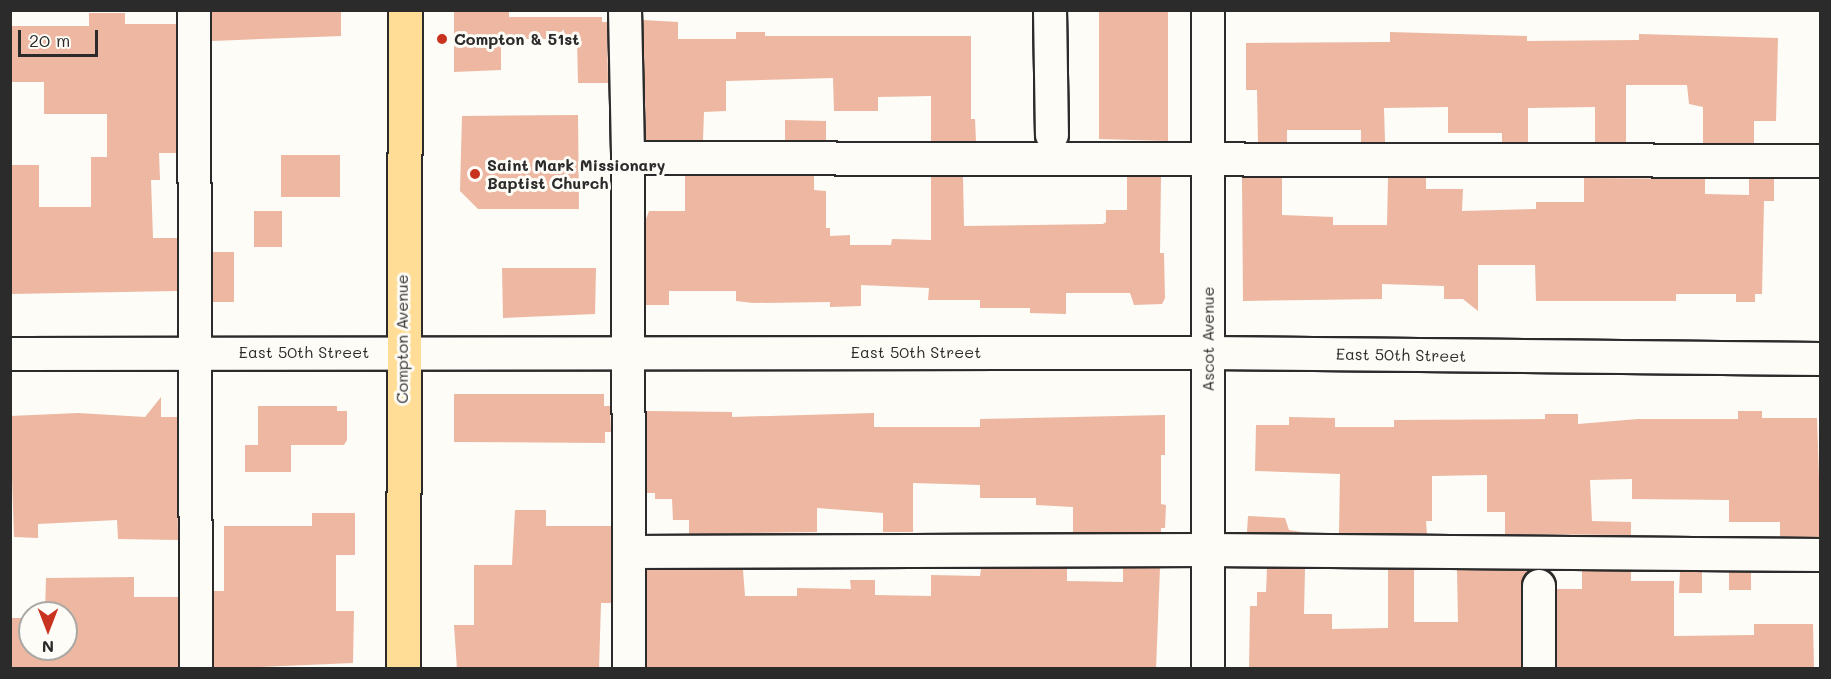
<!DOCTYPE html>
<html>
<head>
<meta charset="utf-8">
<style>
	body { margin:0 }
	#map { position:relative; width:1831px; height:679px; overflow:hidden; background:#fdfcf7; font-family:Mali,sans-serif }
	div>[style] { position:absolute }
	.building>* { inset:0; background:#edb7a1 }
	.roads { filter:drop-shadow(2px 0 #2b2b2b) drop-shadow(-2px 0 #2b2b2b) drop-shadow(0 2px #2b2b2b) drop-shadow(0 -2px #2b2b2b) }
	.minor>* { height:32px; margin:-16px; padding:0 16px; transform-origin:16px; border-radius:16px; background:#fdfcf7 }
	.major>* { height:33px; margin:-16.5px; padding:0 16.5px; transform-origin:16.5px; border-radius:16.5px; background:#ffdd96 }
	.dots>* { width:16px; height:16px; translate:-50% -50%; box-sizing:border-box; border:3px solid #fdfcf7; border-radius:50% }
	span { translate:-50% -50%; white-space:nowrap; text-align:center; line-height:1.15; -webkit-text-stroke:6px #fdfcf7; paint-order:stroke }
	.poi-label { font-size:16px; color:#2b2b2b; font-weight:700 }
	.left { translate:0 -50%; text-align:left }
	.street-label { font-size:16px; color:#2b2b2b }
	.frame { position:absolute; inset:0; border:12px solid #2b2b2b; pointer-events:none }
	.north { position:absolute; left:18px; top:601px; width:60px; height:60px; box-sizing:border-box; background:#fdfcf7; border:2px solid #a9a8a5; border-radius:50%; rotate:180deg; font-size:16px; font-weight:700; line-height:24px; text-align:center; color:#2b2b2b }
	.north::after { content:''; display:block; margin:auto; width:21px; height:27px; background:#c8321e; clip-path:polygon(50% 0,100% 100%,50% 72%,0 100%) }
	.scale { position:absolute; left:18px; top:30px; width:80px; height:27px; box-sizing:border-box; border:3px solid #2b2b2b; border-top:0; padding-left:8px; font-size:18px; line-height:21px; white-space:nowrap; color:#2b2b2b; -webkit-text-stroke:4px #fdfcf7; paint-order:stroke }
</style>
</head>
<body>
<div id="map">
	<div class="building">
		<div style="clip-path:polygon(212px 10px,341px 10px,341px 36px,212px 41px)"></div>
		<div style="clip-path:polygon(454px 10px,509px 10px,509px 17px,602px 17px,602px 22px,607px 22px,608px 83px,578px 83px,577px 39px,501px 39px,501px 70px,454px 72px)"></div>
		<div style="clip-path:polygon(1099px 10px,1168px 10px,1168px 141px,1099px 139px)"></div>
		<div style="clip-path:polygon(89px 13px,125px 13px,125px 24px,176px 24px,176px 153px,159px 153px,160px 180px,151px 180px,153px 238px,177px 238px,177px 291px,10px 294px,10px 165px,39px 165px,39px 207px,91px 207px,91px 157px,107px 157px,107px 114px,44px 114px,44px 82px,10px 82px,10px 26px,89px 26px)"></div>
		<div style="clip-path:polygon(643px 20px,678px 22px,678px 39px,736px 39px,736px 32px,765px 32px,765px 36px,971px 36px,971px 119px,975px 119px,976px 141px,931px 141px,931px 96px,878px 97px,878px 111px,834px 111px,833px 78px,726px 81px,726px 111px,704px 112px,703px 140px,646px 140px)"></div>
		<div style="clip-path:polygon(1390px 32px,1527px 36px,1527px 41px,1639px 40px,1639px 34px,1778px 38px,1776px 121px,1754px 121px,1754px 143px,1703px 143px,1703px 107px,1689px 104px,1687px 85px,1626px 85px,1626px 143px,1595px 142px,1595px 107px,1528px 108px,1528px 142px,1502px 142px,1502px 133px,1448px 133px,1448px 107px,1384px 108px,1385px 142px,1361px 142px,1361px 130px,1287px 130px,1287px 142px,1258px 142px,1257px 90px,1246px 90px,1246px 43px,1390px 42px)"></div>
		<div style="clip-path:polygon(578px 115px,579px 209px,478px 209px,460px 191px,462px 116px)"></div>
		<div style="clip-path:polygon(785px 120px,826px 121px,826px 141px,785px 140px)"></div>
		<div style="clip-path:polygon(281px 155px,340px 155px,340px 197px,281px 197px)"></div>
		<div style="clip-path:polygon(685px 176px,814px 176px,814px 190px,826px 191px,826px 228px,830px 228px,830px 236px,850px 235px,850px 245px,891px 245px,892px 239px,931px 240px,931px 177px,963px 177px,964px 226px,1103px 224px,1106px 222px,1106px 210px,1127px 210px,1127px 177px,1161px 177px,1160px 253px,1164px 253px,1165px 298px,1162px 304px,1134px 305px,1130px 293px,1066px 293px,1066px 314px,1030px 313px,1030px 308px,980px 308px,980px 300px,928px 300px,929px 288px,861px 285px,861px 306px,830px 307px,830px 302px,753px 303px,736px 301px,736px 291px,669px 291px,669px 305px,646px 305px,646px 219px,649px 211px,685px 211px)"></div>
		<div style="clip-path:polygon(1242px 178px,1282px 178px,1282px 215px,1333px 217px,1333px 225px,1387px 225px,1388px 178px,1426px 178px,1426px 189px,1463px 189px,1462px 211px,1536px 209px,1536px 202px,1584px 202px,1584px 178px,1705px 179px,1705px 194px,1749px 195px,1749px 179px,1774px 179px,1774px 201px,1764px 201px,1762px 294px,1755px 294px,1755px 302px,1736px 302px,1736px 294px,1676px 294px,1676px 301px,1536px 301px,1535px 265px,1478px 265px,1478px 311px,1463px 299px,1444px 299px,1444px 286px,1382px 284px,1382px 299px,1243px 301px)"></div>
		<div style="clip-path:polygon(254px 211px,282px 211px,282px 247px,254px 247px)"></div>
		<div style="clip-path:polygon(213px 237px,213px 252px,234px 252px,234px 302px,213px 302px)"></div>
		<div style="clip-path:polygon(502px 268px,596px 268px,595px 314px,503px 318px)"></div>
		<div style="clip-path:polygon(454px 394px,604px 394px,604px 406px,610px 406px,611px 432px,605px 432px,605px 443px,454px 442px)"></div>
		<div style="clip-path:polygon(161px 397px,161px 417px,177px 417px,178px 540px,118px 539px,117px 520px,38px 524px,38px 538px,14px 537px,10px 416px,78px 413px,145px 417px)"></div>
		<div style="clip-path:polygon(258px 406px,337px 406px,337px 411px,347px 411px,347px 440px,344px 445px,291px 445px,291px 472px,245px 472px,245px 445px,258px 445px)"></div>
		<div style="clip-path:polygon(646px 411px,732px 412px,732px 417px,874px 413px,874px 427px,980px 427px,980px 419px,1165px 415px,1165px 455px,1161px 455px,1161px 504px,1166px 505px,1165px 528px,1161px 528px,1161px 532px,1073px 532px,1073px 507px,1036px 505px,1036px 498px,980px 498px,980px 485px,913px 483px,913px 532px,883px 532px,883px 513px,817px 508px,817px 532px,689px 534px,689px 520px,673px 520px,672px 499px,655px 499px,655px 493px,647px 493px)"></div>
		<div style="clip-path:polygon(1738px 411px,1762px 411px,1762px 418px,1817px 418px,1821px 537px,1780px 537px,1780px 522px,1729px 522px,1729px 500px,1632px 499px,1632px 479px,1590px 480px,1592px 521px,1631px 522px,1631px 535px,1505px 534px,1505px 512px,1487px 512px,1487px 475px,1432px 476px,1432px 521px,1426px 521px,1427px 534px,1339px 533px,1340px 474px,1255px 471px,1256px 425px,1289px 425px,1289px 417px,1335px 418px,1335px 427px,1394px 427px,1394px 420px,1545px 419px,1545px 414px,1578px 414px,1578px 424px,1638px 419px,1738px 419px)"></div>
		<div style="clip-path:polygon(515px 510px,546px 510px,546px 526px,611px 526px,611px 603px,601px 603px,599px 669px,457px 669px,454px 625px,474px 625px,474px 565px,512px 565px)"></div>
		<div style="clip-path:polygon(312px 513px,355px 513px,355px 555px,336px 555px,336px 611px,354px 611px,353px 663px,214px 669px,214px 591px,224px 591px,224px 526px,312px 526px)"></div>
		<div style="clip-path:polygon(1248px 516px,1285px 518px,1289px 530px,1307px 533px,1247px 532px)"></div>
		<div style="clip-path:polygon(1067px 568px,1067px 581px,1123px 582px,1123px 568px,1160px 568px,1156px 669px,647px 669px,647px 570px,743px 570px,745px 596px,797px 596px,797px 588px,851px 589px,850px 580px,875px 580px,875px 595px,931px 596px,931px 575px,980px 576px,981px 569px)"></div>
		<div style="clip-path:polygon(1267px 568px,1305px 569px,1304px 614px,1332px 614px,1332px 629px,1388px 628px,1388px 569px,1414px 570px,1414px 622px,1458px 622px,1457px 570px,1530px 571px,1521px 586px,1521px 669px,1249px 669px,1250px 606px,1257px 606px,1257px 592px,1266px 592px)"></div>
		<div style="clip-path:polygon(1582px 571px,1631px 571px,1631px 581px,1674px 581px,1674px 636px,1754px 635px,1754px 624px,1813px 624px,1814px 669px,1557px 669px,1557px 589px,1582px 589px)"></div>
		<div style="clip-path:polygon(1680px 572px,1702px 572px,1702px 593px,1679px 593px)"></div>
		<div style="clip-path:polygon(1729px 572px,1751px 572px,1751px 590px,1729px 590px)"></div>
		<div style="clip-path:polygon(134px 577px,134px 597px,178px 597px,178px 669px,10px 669px,10px 618px,30px 618px,30px 649px,66px 649px,66px 613px,45px 613px,46px 578px)"></div>
	</div>
	<div class="roads">
		<div class="minor">
			<div style="left:194px;top:10px;width:658px;rotate:89.83deg"></div>
			<div style="left:625px;top:10px;width:148px;rotate:88.8deg"></div>
			<div style="left:1050px;top:10px;width:125px;rotate:89.1deg"></div>
			<div style="left:10px;top:354px;width:1198px;rotate:-0.05deg"></div>
			<div style="left:1208px;top:353px;width:612px;rotate:0.56deg"></div>
			<div style="left:629px;top:552px;width:579px;rotate:-0.2deg"></div>
			<div style="left:1208px;top:550px;width:612px;rotate:0.47deg"></div>
			<div style="left:1539px;top:586px;width:82px;rotate:90deg"></div>
			<div style="left:629px;top:668px;width:510px;rotate:-90.11deg"></div>
			<div style="left:628px;top:158px;width:1192px;rotate:0.14deg"></div>
			<div style="left:1208px;top:668px;width:658px;rotate:-90deg"></div>
		</div>
		<div class="major">
			<div style="left:403px;top:668px;width:658px;rotate:-89.83deg"></div>
		</div>
	</div>
	<div class="dots">
		<div style="left:442px;top:39px;background:#c8321e"></div>
		<div style="left:475px;top:174px;background:#c8321e"></div>
	</div>
	<div class="poi-label">
		<span class="left" style="left:454px;top:39px">Compton &amp; 51st</span>
		<span class="left" style="left:487px;top:174px">Saint Mark Missionary<br>Baptist Church</span>
	</div>
	<div class="street-label">
		<span style="left:402px;top:339px;rotate:-90deg">Compton Avenue</span>
		<span style="left:1208px;top:339px;rotate:-90deg">Ascot Avenue</span>
		<span style="left:304px;top:352px">East 50th Street</span>
		<span style="left:916px;top:352px">East 50th Street</span>
		<span style="left:1401px;top:355px;rotate:1deg">East 50th Street</span>
	</div>
	<div class="frame"></div>
	<div class="north">N</div>
	<div class="scale">20 m</div>
</div>
</body>
</html>
